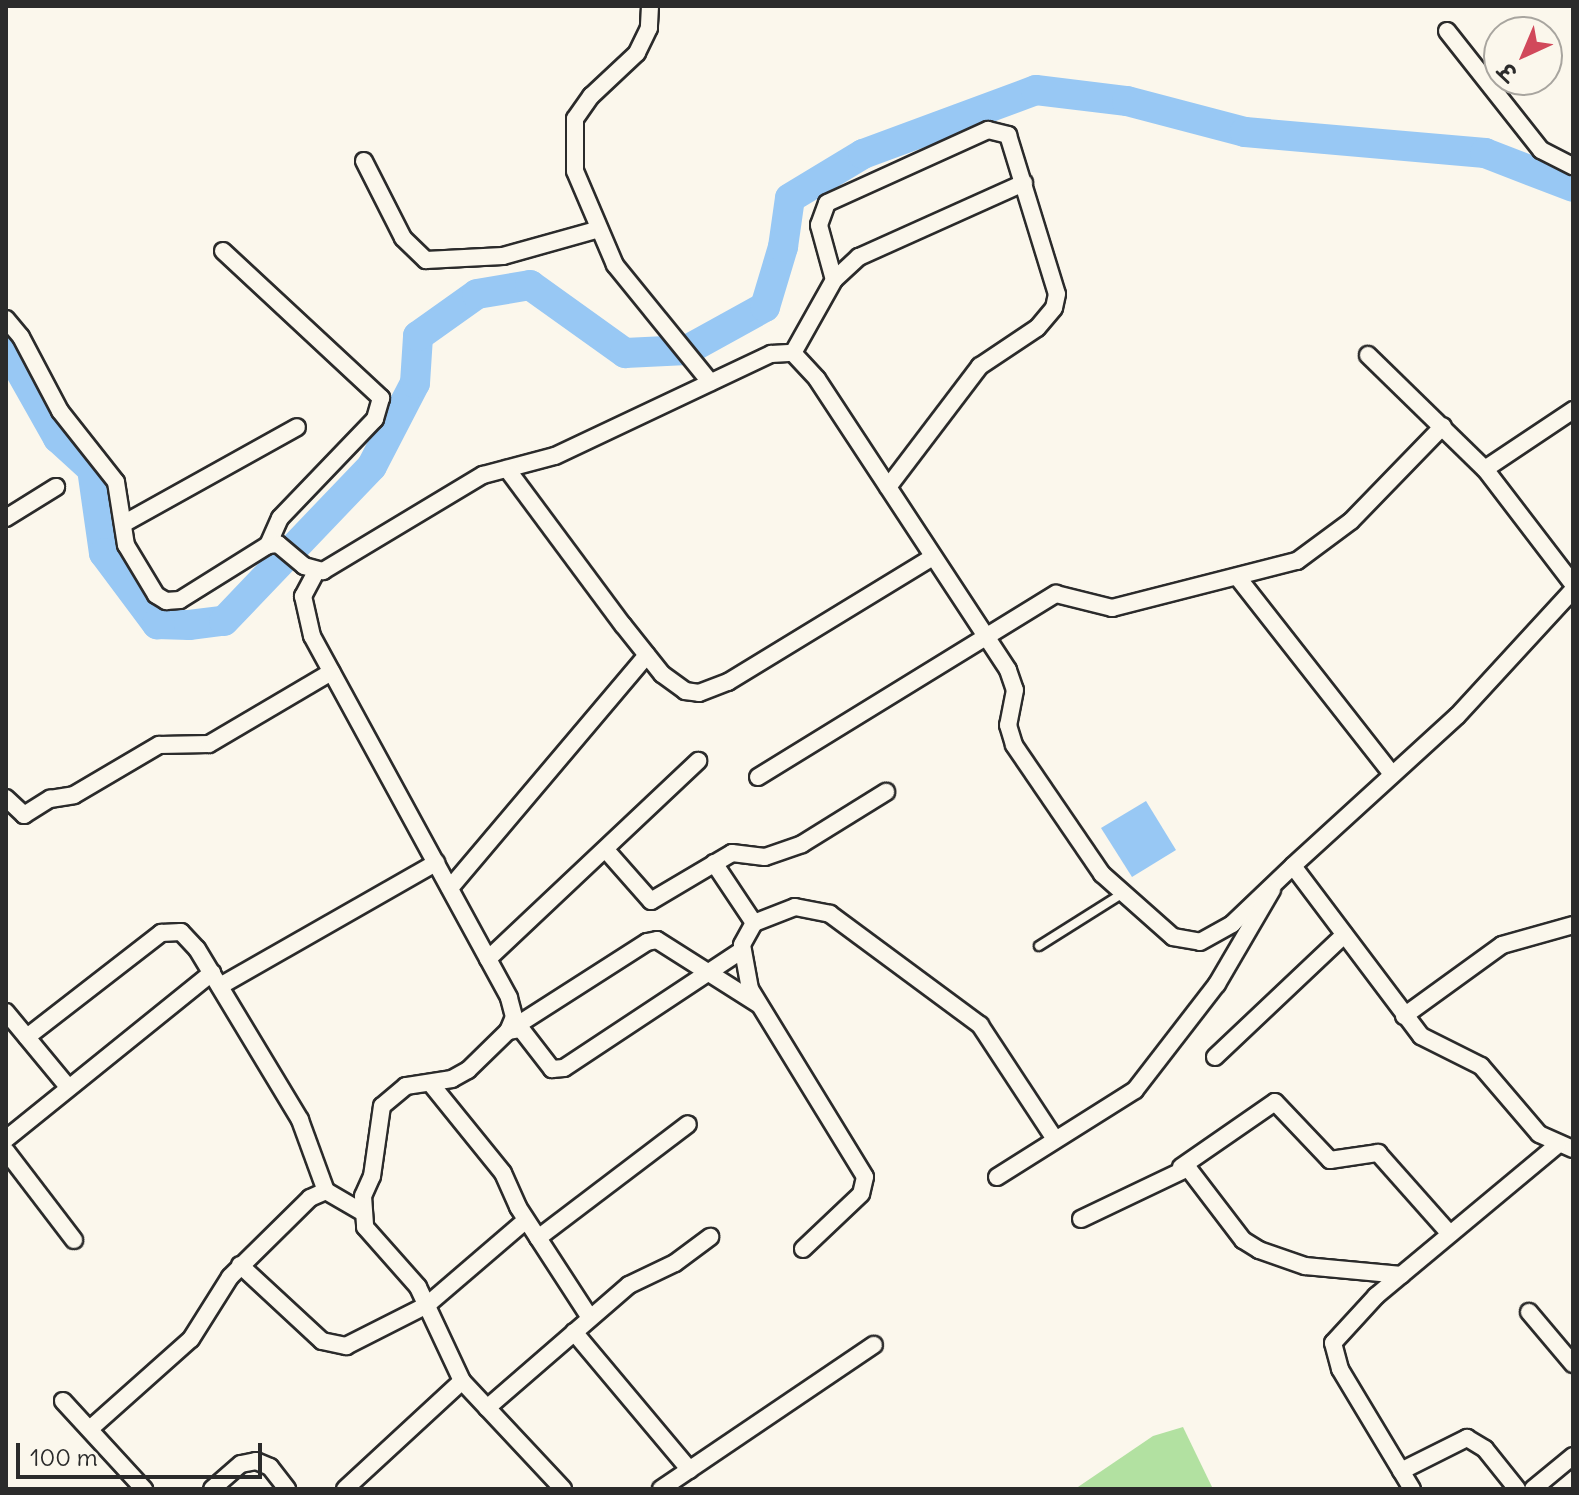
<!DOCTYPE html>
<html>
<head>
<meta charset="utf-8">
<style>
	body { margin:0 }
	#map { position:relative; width:1579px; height:1495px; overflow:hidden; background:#fbf7ec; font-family:Delius,"Playpen Sans Deva",sans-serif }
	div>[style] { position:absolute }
	.green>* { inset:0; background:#b2e1a1 }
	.water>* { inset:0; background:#98c8f4 }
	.river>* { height:30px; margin:-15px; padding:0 15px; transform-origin:15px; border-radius:15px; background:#98c8f4 }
	.roads { filter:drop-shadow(2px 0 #2b2b2b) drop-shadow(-2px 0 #2b2b2b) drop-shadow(0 2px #2b2b2b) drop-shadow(0 -2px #2b2b2b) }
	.service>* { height:8px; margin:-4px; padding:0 4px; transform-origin:4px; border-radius:4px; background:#fbf7ec }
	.minor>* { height:16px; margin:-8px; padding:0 8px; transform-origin:8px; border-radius:8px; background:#fbf7ec }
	span { translate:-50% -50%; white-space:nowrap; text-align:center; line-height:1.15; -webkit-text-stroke:8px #fbf7ec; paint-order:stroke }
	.frame { position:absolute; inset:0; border:8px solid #2b2b2b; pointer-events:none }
	.north { position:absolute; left:1483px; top:16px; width:80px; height:80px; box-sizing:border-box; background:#fbf7ec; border:2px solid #a8a59f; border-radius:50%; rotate:224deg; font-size:22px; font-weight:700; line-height:32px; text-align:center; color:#2b2b2b }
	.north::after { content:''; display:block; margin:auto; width:28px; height:36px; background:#d1495b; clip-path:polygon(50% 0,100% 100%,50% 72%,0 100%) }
	.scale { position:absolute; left:16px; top:1443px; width:246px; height:36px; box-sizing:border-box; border:4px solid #2b2b2b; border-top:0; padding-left:10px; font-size:24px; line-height:28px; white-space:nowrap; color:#2b2b2b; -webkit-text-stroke:6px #fbf7ec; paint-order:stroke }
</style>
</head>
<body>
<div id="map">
	<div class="green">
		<div style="clip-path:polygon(1183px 1427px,1213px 1489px,1075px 1489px,1153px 1436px)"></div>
	</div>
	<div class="water">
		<div style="clip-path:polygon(1146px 801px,1176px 850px,1132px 877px,1101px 828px)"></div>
	</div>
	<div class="river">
		<div style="left:6px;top:346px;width:106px;rotate:60.5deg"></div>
		<div style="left:58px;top:438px;width:46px;rotate:42.4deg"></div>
		<div style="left:92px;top:469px;width:85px;rotate:81.9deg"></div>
		<div style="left:104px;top:553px;width:89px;rotate:53.3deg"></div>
		<div style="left:157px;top:624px;width:32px;rotate:2deg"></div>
		<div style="left:189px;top:625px;width:35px;rotate:-7deg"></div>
		<div style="left:224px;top:621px;width:214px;rotate:-46.3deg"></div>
		<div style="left:372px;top:466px;width:93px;rotate:-62.6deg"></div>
		<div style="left:415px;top:383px;width:47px;rotate:-86.3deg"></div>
		<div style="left:418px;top:336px;width:72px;rotate:-35.4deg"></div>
		<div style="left:477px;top:294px;width:54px;rotate:-9.6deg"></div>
		<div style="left:530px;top:285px;width:117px;rotate:35.6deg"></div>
		<div style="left:625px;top:353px;width:62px;rotate:-2.8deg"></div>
		<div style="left:687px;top:350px;width:89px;rotate:-28.9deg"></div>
		<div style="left:765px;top:307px;width:63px;rotate:-73.3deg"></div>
		<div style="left:783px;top:247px;width:49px;rotate:-81.9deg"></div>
		<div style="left:790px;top:198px;width:85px;rotate:-31.1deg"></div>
		<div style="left:863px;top:154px;width:184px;rotate:-20.3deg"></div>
		<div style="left:1036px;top:90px;width:92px;rotate:6.9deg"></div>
		<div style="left:1127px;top:101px;width:122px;rotate:14.7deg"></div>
		<div style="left:1245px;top:132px;width:241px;rotate:5deg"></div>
		<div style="left:1485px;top:153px;width:94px;rotate:21.1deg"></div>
	</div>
	<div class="roads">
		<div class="service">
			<div style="left:1039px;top:946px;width:99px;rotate:-32.2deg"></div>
		</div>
		<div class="minor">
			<div style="left:650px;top:6px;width:22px;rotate:93deg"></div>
			<div style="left:649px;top:28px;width:28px;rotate:116deg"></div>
			<div style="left:637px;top:53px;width:63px;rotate:136.9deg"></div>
			<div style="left:591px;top:96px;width:28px;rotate:125deg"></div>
			<div style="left:575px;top:119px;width:52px;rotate:90deg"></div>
			<div style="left:575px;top:171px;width:102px;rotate:66.9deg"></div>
			<div style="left:615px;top:265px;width:151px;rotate:50.9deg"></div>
			<div style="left:1447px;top:31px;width:152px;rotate:51.7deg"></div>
			<div style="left:1541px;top:150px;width:36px;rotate:27deg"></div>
			<div style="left:364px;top:161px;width:86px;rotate:63.1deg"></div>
			<div style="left:403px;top:238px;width:32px;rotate:44deg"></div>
			<div style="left:426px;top:260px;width:77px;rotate:-3deg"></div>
			<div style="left:503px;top:256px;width:97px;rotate:-15.6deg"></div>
			<div style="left:223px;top:251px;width:216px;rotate:42.9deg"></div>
			<div style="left:381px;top:398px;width:22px;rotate:106deg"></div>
			<div style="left:375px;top:419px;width:137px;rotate:133.8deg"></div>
			<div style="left:280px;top:518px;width:30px;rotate:114deg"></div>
			<div style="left:834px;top:280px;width:57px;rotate:-105.3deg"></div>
			<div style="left:819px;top:225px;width:23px;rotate:-70deg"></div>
			<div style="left:827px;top:203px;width:177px;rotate:-24.4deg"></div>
			<div style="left:988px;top:130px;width:21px;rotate:14deg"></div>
			<div style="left:1008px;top:135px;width:166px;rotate:72.9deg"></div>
			<div style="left:1057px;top:294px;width:14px;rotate:102deg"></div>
			<div style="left:1054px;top:308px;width:26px;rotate:130deg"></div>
			<div style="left:1037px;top:328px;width:69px;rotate:146.3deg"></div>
			<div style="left:980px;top:366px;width:152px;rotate:127.2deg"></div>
			<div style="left:6px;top:319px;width:23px;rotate:50deg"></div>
			<div style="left:21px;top:337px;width:84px;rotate:62.2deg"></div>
			<div style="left:60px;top:411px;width:90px;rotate:51.7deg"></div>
			<div style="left:116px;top:482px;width:64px;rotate:81deg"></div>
			<div style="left:126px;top:545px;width:58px;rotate:59deg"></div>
			<div style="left:156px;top:595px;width:12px;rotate:31deg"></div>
			<div style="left:166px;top:601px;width:14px;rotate:-4deg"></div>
			<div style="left:180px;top:600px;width:104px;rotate:-32deg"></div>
			<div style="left:268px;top:545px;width:10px;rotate:-6deg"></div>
			<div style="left:278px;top:544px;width:34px;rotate:40deg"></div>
			<div style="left:304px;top:566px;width:20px;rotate:15deg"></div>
			<div style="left:323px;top:571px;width:187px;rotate:-31deg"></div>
			<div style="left:483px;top:475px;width:74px;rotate:-14.8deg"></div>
			<div style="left:555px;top:456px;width:239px;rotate:-25.3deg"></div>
			<div style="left:771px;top:354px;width:22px;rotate:-3deg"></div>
			<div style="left:793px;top:353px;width:35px;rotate:47deg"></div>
			<div style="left:817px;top:379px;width:348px;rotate:56.7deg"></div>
			<div style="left:1008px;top:670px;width:21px;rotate:71deg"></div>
			<div style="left:1015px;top:690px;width:36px;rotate:101deg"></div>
			<div style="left:1008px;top:725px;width:21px;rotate:73deg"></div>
			<div style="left:1014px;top:745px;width:156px;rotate:55.7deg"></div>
			<div style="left:1102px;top:874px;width:95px;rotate:41.6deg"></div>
			<div style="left:1173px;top:937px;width:27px;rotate:10deg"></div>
			<div style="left:1200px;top:942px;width:37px;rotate:-29deg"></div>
			<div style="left:1232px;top:924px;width:84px;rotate:-43.6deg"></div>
			<div style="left:793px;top:353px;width:84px;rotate:-60.7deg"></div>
			<div style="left:834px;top:280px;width:34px;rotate:-43deg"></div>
			<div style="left:859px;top:257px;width:181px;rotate:-24.2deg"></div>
			<div style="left:1368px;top:355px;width:163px;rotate:44.3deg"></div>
			<div style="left:1485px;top:469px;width:145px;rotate:52.6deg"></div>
			<div style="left:507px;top:469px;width:194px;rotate:53.4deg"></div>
			<div style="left:623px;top:625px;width:63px;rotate:51.5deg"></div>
			<div style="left:662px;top:674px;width:29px;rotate:36deg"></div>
			<div style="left:685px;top:691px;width:14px;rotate:8deg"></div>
			<div style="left:699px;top:693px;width:31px;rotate:-21deg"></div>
			<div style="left:728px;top:682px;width:240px;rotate:-31.4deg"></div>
			<div style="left:1485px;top:469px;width:106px;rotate:-33.8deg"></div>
			<div style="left:6px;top:518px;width:59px;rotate:-31.8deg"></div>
			<div style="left:123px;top:524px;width:199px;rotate:-29.1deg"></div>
			<div style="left:317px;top:570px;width:30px;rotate:118deg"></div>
			<div style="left:303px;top:596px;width:41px;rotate:77.3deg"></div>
			<div style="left:312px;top:636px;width:412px;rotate:61.4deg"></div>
			<div style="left:509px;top:998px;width:20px;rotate:75deg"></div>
			<div style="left:514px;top:1017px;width:15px;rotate:113deg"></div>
			<div style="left:508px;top:1031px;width:56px;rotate:135.7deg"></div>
			<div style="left:468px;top:1070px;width:18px;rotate:151deg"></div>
			<div style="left:452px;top:1079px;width:47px;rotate:171.3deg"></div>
			<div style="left:406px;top:1086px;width:31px;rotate:140deg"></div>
			<div style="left:382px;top:1106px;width:71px;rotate:98.1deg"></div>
			<div style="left:372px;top:1176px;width:22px;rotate:114deg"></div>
			<div style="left:363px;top:1196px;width:31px;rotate:86deg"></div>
			<div style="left:365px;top:1227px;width:80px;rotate:48.5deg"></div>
			<div style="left:418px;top:1287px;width:104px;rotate:64.9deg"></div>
			<div style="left:462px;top:1381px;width:159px;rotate:137.3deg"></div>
			<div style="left:1239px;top:579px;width:248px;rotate:51.9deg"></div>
			<div style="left:1573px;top:590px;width:171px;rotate:132.6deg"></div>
			<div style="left:1457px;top:716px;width:222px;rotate:137.6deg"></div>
			<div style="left:1293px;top:866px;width:213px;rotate:53deg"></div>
			<div style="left:1421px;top:1036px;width:67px;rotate:26.6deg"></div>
			<div style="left:1481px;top:1066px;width:89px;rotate:49.5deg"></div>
			<div style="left:1539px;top:1134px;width:37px;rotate:24deg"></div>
			<div style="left:758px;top:777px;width:350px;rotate:-31.6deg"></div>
			<div style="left:1056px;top:594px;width:58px;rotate:14deg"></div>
			<div style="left:1112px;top:608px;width:191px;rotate:-14.3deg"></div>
			<div style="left:1297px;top:561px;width:67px;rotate:-36.5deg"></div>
			<div style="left:1351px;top:521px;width:132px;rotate:-45.9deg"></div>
			<div style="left:6px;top:798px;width:25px;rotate:43deg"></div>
			<div style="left:24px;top:815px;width:31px;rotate:-32deg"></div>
			<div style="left:50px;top:799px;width:24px;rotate:-9deg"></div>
			<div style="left:74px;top:795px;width:99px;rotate:-30.5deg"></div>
			<div style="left:159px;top:745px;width:50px;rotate:-1.1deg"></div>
			<div style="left:209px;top:744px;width:142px;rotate:-30.5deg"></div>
			<div style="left:606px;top:850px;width:68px;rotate:48.6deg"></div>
			<div style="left:651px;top:901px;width:94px;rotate:-30.7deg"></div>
			<div style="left:732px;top:853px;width:33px;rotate:7deg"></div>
			<div style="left:765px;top:857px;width:39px;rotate:-19deg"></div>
			<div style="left:802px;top:844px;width:99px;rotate:-31.8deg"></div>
			<div style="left:714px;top:863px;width:72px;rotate:56.3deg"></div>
			<div style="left:754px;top:923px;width:25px;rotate:119deg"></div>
			<div style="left:742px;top:945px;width:45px;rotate:79.7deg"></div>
			<div style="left:750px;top:989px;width:220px;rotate:58.5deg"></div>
			<div style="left:865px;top:1177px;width:17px;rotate:103deg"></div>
			<div style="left:861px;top:1194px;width:80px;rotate:136.5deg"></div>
			<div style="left:450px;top:888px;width:305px;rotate:-49.8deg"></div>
			<div style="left:754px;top:923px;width:44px;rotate:-21.3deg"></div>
			<div style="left:795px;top:907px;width:36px;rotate:11deg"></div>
			<div style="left:830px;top:914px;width:187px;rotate:36.5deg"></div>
			<div style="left:980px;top:1025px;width:136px;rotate:56.7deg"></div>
			<div style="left:488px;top:959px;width:289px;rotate:-43.3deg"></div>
			<div style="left:220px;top:986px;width:249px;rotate:-29.7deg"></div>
			<div style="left:6px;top:1012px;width:97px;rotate:50.4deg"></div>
			<div style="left:1404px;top:1016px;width:121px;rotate:-35.9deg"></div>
			<div style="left:1502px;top:945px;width:74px;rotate:-15.7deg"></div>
			<div style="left:508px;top:1031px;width:165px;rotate:-32.6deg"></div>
			<div style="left:647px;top:942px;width:10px;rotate:-11deg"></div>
			<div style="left:657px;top:940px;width:120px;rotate:32.4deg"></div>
			<div style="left:508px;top:1031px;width:13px;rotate:-9deg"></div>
			<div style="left:521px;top:1029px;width:51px;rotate:52.2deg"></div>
			<div style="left:552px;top:1069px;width:12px;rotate:-5deg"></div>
			<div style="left:564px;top:1068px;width:214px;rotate:-33.5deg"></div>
			<div style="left:27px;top:1037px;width:170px;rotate:-37.8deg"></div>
			<div style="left:161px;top:933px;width:20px;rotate:-3deg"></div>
			<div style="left:181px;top:932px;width:23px;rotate:47deg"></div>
			<div style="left:197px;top:949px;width:200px;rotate:58.9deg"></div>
			<div style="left:300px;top:1120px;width:76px;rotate:69.9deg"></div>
			<div style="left:1215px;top:1057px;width:178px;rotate:-43.4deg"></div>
			<div style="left:431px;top:1084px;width:114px;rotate:51deg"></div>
			<div style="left:503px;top:1173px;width:37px;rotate:66deg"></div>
			<div style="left:518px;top:1207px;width:132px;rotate:57deg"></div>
			<div style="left:6px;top:1139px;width:265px;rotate:-38.9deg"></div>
			<div style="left:6px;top:1151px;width:112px;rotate:52.6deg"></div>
			<div style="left:1181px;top:1167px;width:114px;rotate:-34.7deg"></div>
			<div style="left:1275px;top:1102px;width:80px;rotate:46.5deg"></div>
			<div style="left:1330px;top:1160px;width:49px;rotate:-8.3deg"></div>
			<div style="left:1378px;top:1153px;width:108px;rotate:48.4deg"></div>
			<div style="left:997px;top:1177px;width:163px;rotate:-32.2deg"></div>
			<div style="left:1135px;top:1090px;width:134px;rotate:-52.3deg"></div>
			<div style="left:1217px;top:984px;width:109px;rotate:-59.7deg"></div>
			<div style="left:1081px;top:1219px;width:119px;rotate:-25.5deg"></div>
			<div style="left:1188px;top:1168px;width:91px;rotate:52.6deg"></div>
			<div style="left:1243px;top:1240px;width:19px;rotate:32deg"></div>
			<div style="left:1259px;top:1250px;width:49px;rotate:19.2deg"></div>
			<div style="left:1305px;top:1266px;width:97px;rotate:5.3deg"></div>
			<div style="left:538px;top:1238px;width:188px;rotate:-37.2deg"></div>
			<div style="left:240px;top:1265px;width:112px;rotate:42.8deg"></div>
			<div style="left:322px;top:1341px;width:25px;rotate:12deg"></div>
			<div style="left:346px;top:1346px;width:91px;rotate:-26.8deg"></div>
			<div style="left:427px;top:1305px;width:130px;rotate:-40.6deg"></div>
			<div style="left:1529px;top:1312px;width:68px;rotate:49.8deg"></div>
			<div style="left:574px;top:1332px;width:180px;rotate:50deg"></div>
			<div style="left:462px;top:1381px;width:148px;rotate:46.9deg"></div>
			<div style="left:63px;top:1401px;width:120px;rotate:47.4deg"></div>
			<div style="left:487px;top:1408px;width:188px;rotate:-40.9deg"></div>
			<div style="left:629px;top:1285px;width:51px;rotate:-25.6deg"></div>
			<div style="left:675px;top:1263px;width:44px;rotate:-36.6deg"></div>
			<div style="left:91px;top:1428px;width:134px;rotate:-41.7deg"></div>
			<div style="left:191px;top:1339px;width:73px;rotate:-57.8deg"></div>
			<div style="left:230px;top:1277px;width:112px;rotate:-44.6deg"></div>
			<div style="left:310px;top:1198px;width:17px;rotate:-24deg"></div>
			<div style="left:326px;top:1191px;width:42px;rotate:30.3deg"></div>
			<div style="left:1401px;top:1471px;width:74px;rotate:-26.6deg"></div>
			<div style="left:1467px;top:1438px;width:21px;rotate:31deg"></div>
			<div style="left:1485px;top:1449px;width:51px;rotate:51.3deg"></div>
			<div style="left:212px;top:1489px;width:38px;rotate:-41deg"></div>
			<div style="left:241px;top:1464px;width:15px;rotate:-11deg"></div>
			<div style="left:256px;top:1461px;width:15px;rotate:23deg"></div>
			<div style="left:270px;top:1467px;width:28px;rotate:52deg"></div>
			<div style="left:661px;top:1489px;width:257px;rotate:-34.1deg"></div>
			<div style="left:1412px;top:1489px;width:140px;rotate:-121deg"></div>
			<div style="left:1340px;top:1369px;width:27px;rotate:-105deg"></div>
			<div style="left:1333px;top:1343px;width:64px;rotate:-47.5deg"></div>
			<div style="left:1376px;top:1296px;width:236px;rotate:-39.8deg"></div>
			<div style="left:1533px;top:1489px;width:52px;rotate:-39.5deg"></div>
		</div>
	</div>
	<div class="frame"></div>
	<div class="north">उ</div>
	<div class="scale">100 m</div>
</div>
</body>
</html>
